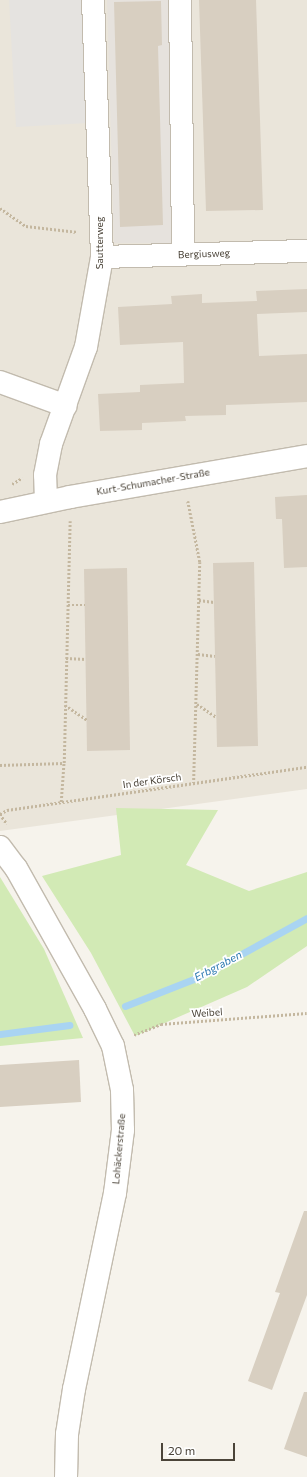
<!DOCTYPE html>
<html>
<head>
<meta charset="utf-8">
<style>
	body { margin:0 }
	#map { position:relative; width:307px; height:1477px; overflow:hidden; background:#f6f3ec; font-family:Commissioner,sans-serif }
	div>[style] { position:absolute }
	.residential>* { inset:0; background:#eae5da }
	.industrial>* { inset:0; background:#e6e2dd }
	.green>* { inset:0; background:#d2eab5 }
	.parking>* { inset:0; background:#e5e3e0 }
	.stream>* { height:7px; margin:-3.5px; padding:0 3.5px; transform-origin:3.5px; border-radius:3.5px; background:#a9d4f2 }
	.building>* { inset:0; background:#d8cfc1 }
	.path>* { height:2.5px; margin-top:-1.25px; transform-origin:0; background:repeating-linear-gradient(90deg,#c4b79f 0 2px,transparent 0 4px) }
	.roads { filter:drop-shadow(1px 0 #c2bbae) drop-shadow(-1px 0 #c2bbae) drop-shadow(0 1px #c2bbae) drop-shadow(0 -1px #c2bbae) }
	.minor>* { height:22px; margin:-11px; padding:0 11px; transform-origin:11px; border-radius:11px; background:#fff }
	span { translate:-50% -50%; white-space:nowrap; text-align:center; line-height:1.15; -webkit-text-stroke:3.5px #fff; paint-order:stroke }
	.street-label { font-size:10px; color:#4b4439 }
	.water-label { font-size:11px; color:#2e7ab2; font-style:italic }
	.scale { position:absolute; left:161px; top:1443px; width:74px; height:18px; box-sizing:border-box; border:2px solid #4b4439; border-top:0; padding-left:5px; font-size:12px; line-height:14px; white-space:nowrap; color:#4b4439; -webkit-text-stroke:3px #fff; paint-order:stroke }
</style>
</head>
<body>
<div id="map">
	<div class="residential">
		<div style="clip-path:polygon(0 0,307px 0,307px 789px,0 831px)"></div>
	</div>
	<div class="industrial">
		<div style="clip-path:polygon(107px 0,168px 0,173px 243px,114px 243px)"></div>
	</div>
	<div class="green">
		<div style="clip-path:polygon(116px 808px,218px 810px,186px 865px,249px 891px,307px 872px,307px 946px,247px 987px,135px 1036px,91px 953px,42px 876px,121px 855px)"></div>
		<div style="clip-path:polygon(0 877px,44px 949px,83px 1038px,0 1046px)"></div>
	</div>
	<div class="parking">
		<div style="clip-path:polygon(9px 0,82px 0,88px 123px,16px 127px)"></div>
	</div>
	<div class="stream">
		<div style="left:125px;top:1006px;width:82px;rotate:-21.5deg"></div>
		<div style="left:201px;top:976px;width:121px;rotate:-28.7deg"></div>
		<div style="left:0;top:1034px;width:70px;rotate:-7.4deg"></div>
	</div>
	<div class="building">
		<div style="clip-path:polygon(199px 0,256px 0,263px 210px,206px 211px)"></div>
		<div style="clip-path:polygon(161px 1px,162px 45px,158px 46px,163px 225px,120px 227px,114px 2px)"></div>
		<div style="clip-path:polygon(307px 289px,307px 312px,257px 314px,259px 356px,307px 354px,307px 402px,226px 405px,226px 415px,185px 416px,186px 421px,142px 423px,142px 430px,100px 431px,98px 394px,140px 392px,140px 385px,184px 383px,183px 342px,120px 345px,118px 307px,172px 304px,171px 296px,202px 294px,202px 303px,257px 301px,256px 291px)"></div>
		<div style="clip-path:polygon(307px 495px,307px 567px,284px 568px,282px 519px,276px 519px,275px 497px)"></div>
		<div style="clip-path:polygon(254px 562px,258px 746px,217px 747px,213px 563px)"></div>
		<div style="clip-path:polygon(127px 568px,130px 750px,87px 751px,84px 569px)"></div>
		<div style="clip-path:polygon(79px 1060px,81px 1102px,0 1107px,0 1065px)"></div>
		<div style="clip-path:polygon(304px 1211px,307px 1211px,307px 1295px,272px 1390px,248px 1381px,280px 1293px,275px 1292px)"></div>
		<div style="clip-path:polygon(304px 1392px,307px 1392px,307px 1457px,284px 1449px)"></div>
	</div>
	<div class="path">
		<div style="left:0;top:208px;width:32px;rotate:35deg"></div>
		<div style="left:26px;top:226px;width:52px;rotate:6.6deg"></div>
		<div style="left:12px;top:484px;width:12px;rotate:-31deg"></div>
		<div style="left:188px;top:501px;width:62px;rotate:78.9deg"></div>
		<div style="left:200px;top:562px;width:221px;rotate:91.6deg"></div>
		<div style="left:199px;top:600px;width:15px;rotate:8deg"></div>
		<div style="left:68px;top:605px;width:17px"></div>
		<div style="left:198px;top:654px;width:17px;rotate:7deg"></div>
		<div style="left:66px;top:658px;width:20px;rotate:3deg"></div>
		<div style="left:197px;top:704px;width:23px;rotate:34deg"></div>
		<div style="left:65px;top:705px;width:27px;rotate:34deg"></div>
		<div style="left:0;top:765px;width:64px;rotate:-1.8deg"></div>
		<div style="left:64px;top:763px;width:242px;rotate:-88.6deg"></div>
		<div style="left:61px;top:802px;width:39px;rotate:-86deg"></div>
		<div style="left:0;top:814px;width:12px;rotate:55deg"></div>
		<div style="left:0;top:814px;width:8px;rotate:-30deg"></div>
		<div style="left:7px;top:810px;width:303px;rotate:-8.2deg"></div>
		<div style="left:134px;top:1035px;width:29px;rotate:-22deg"></div>
		<div style="left:161px;top:1024px;width:146px;rotate:-4.3deg"></div>
	</div>
	<div class="roads">
		<div class="minor">
			<div style="left:180px;top:0;width:254px;rotate:89.3deg"></div>
			<div style="left:102px;top:257px;width:205px;rotate:-1.7deg"></div>
			<div style="left:0;top:382px;width:70px;rotate:20deg"></div>
			<div style="left:46px;top:501px;width:26px;rotate:-92deg"></div>
			<div style="left:45px;top:475px;width:32px;rotate:-79deg"></div>
			<div style="left:51px;top:444px;width:103px;rotate:-70.2deg"></div>
			<div style="left:86px;top:347px;width:91px;rotate:-79.9deg"></div>
			<div style="left:102px;top:257px;width:257px;rotate:-92deg"></div>
			<div style="left:0;top:512px;width:72px;rotate:-12.1deg"></div>
			<div style="left:70px;top:497px;width:241px;rotate:-9.8deg"></div>
			<div style="left:0;top:847px;width:26px;rotate:53deg"></div>
			<div style="left:16px;top:868px;width:162px;rotate:60.7deg"></div>
			<div style="left:95px;top:1009px;width:41px;rotate:64.1deg"></div>
			<div style="left:113px;top:1046px;width:45px;rotate:78.4deg"></div>
			<div style="left:122px;top:1090px;width:40px;rotate:88.6deg"></div>
			<div style="left:123px;top:1130px;width:64px;rotate:97.2deg"></div>
			<div style="left:115px;top:1193px;width:200px;rotate:101.8deg"></div>
			<div style="left:74px;top:1389px;width:46px;rotate:98.8deg"></div>
			<div style="left:67px;top:1434px;width:43px;rotate:91.3deg"></div>
		</div>
	</div>
	<div class="street-label">
		<span style="left:100px;top:243px;rotate:-90deg">Sautterweg</span>
		<span style="left:204px;top:254px;rotate:-2deg">Bergiusweg</span>
		<span style="left:153px;top:482px;rotate:-10deg">Kurt-Schumacher-Straße</span>
		<span style="left:152px;top:781px;rotate:-8deg">In der Körsch</span>
		<span style="left:207px;top:1013px;rotate:-4deg">Weibel</span>
		<span style="left:119px;top:1149px;rotate:-85deg">Lohäckerstraße</span>
	</div>
	<div class="water-label">
		<span style="left:218px;top:966px;rotate:-28deg">Erbgraben</span>
	</div>
	<div class="scale">20 m</div>
</div>
</body>
</html>
